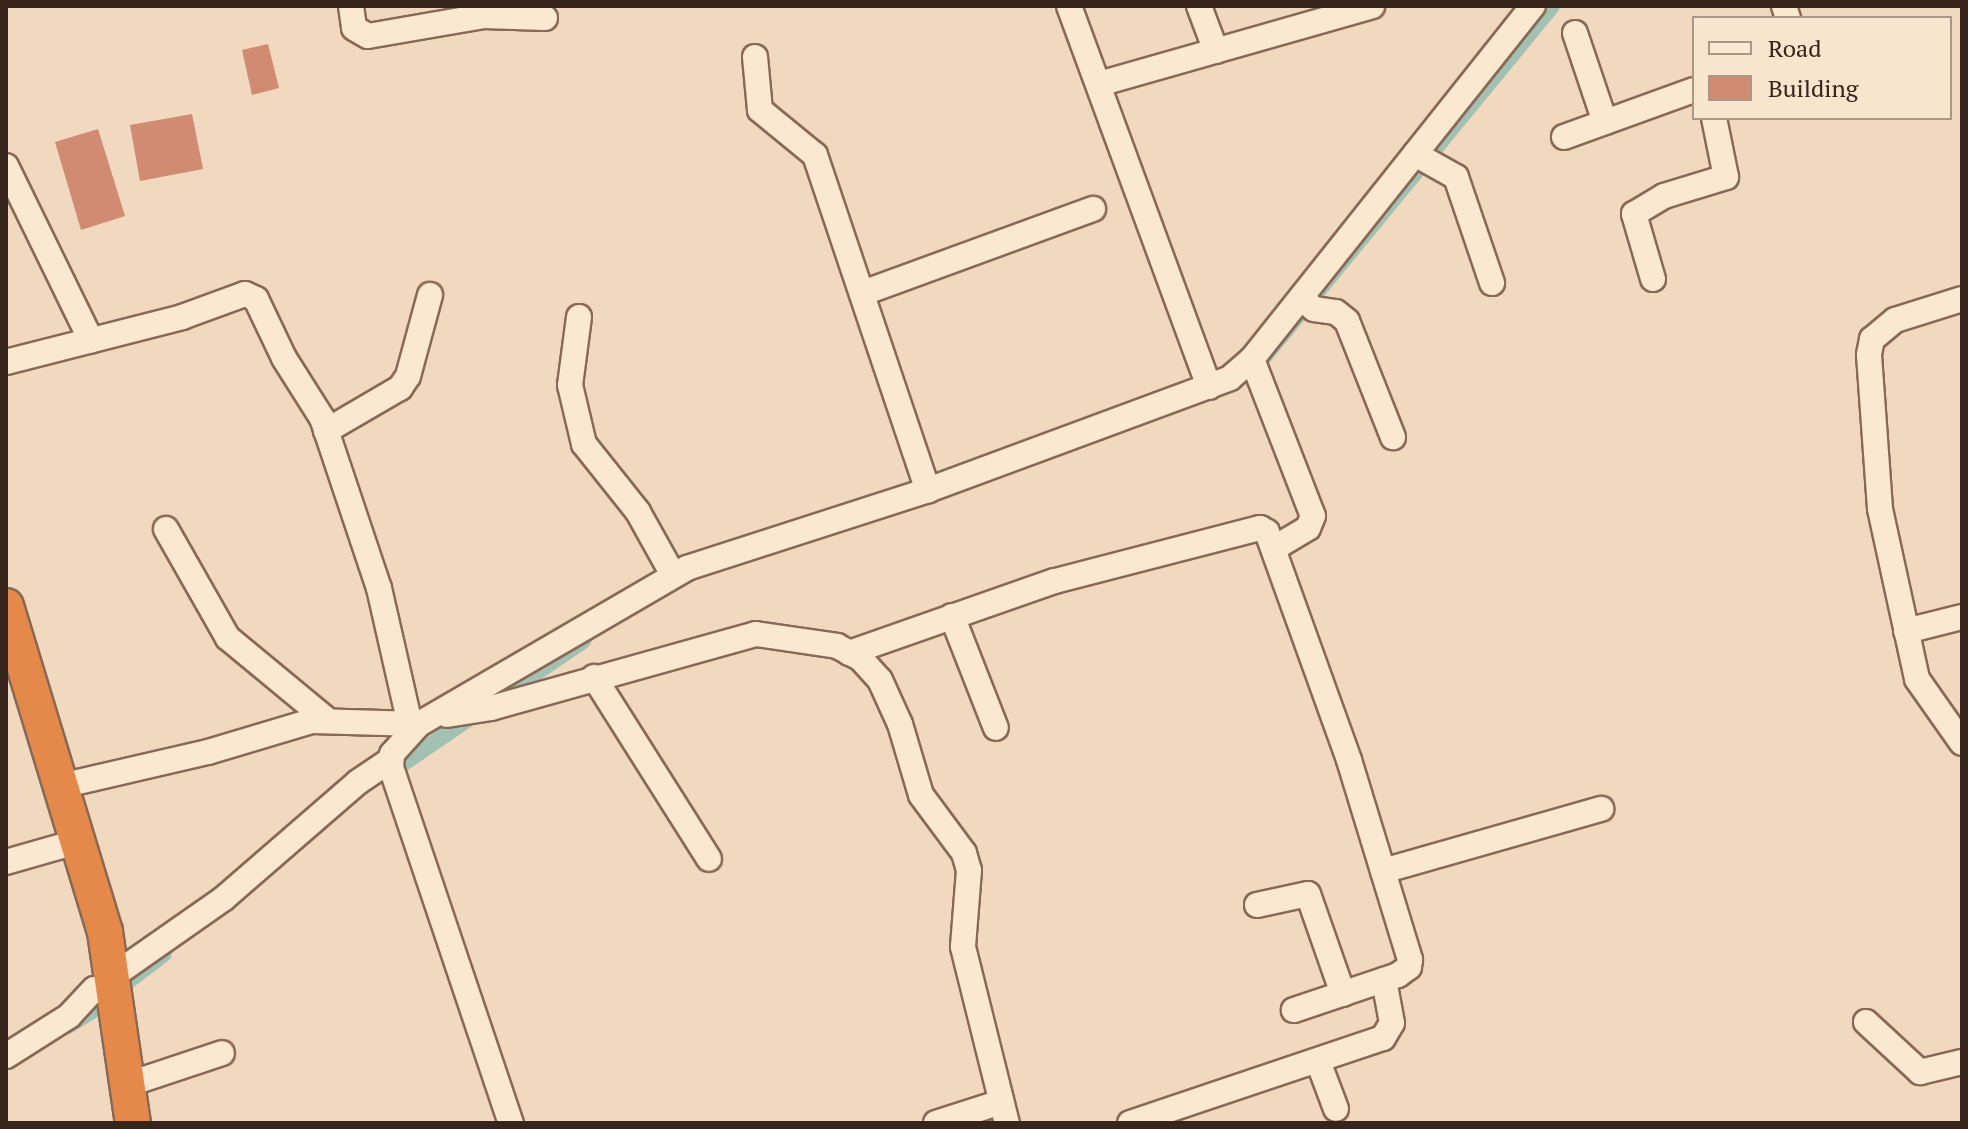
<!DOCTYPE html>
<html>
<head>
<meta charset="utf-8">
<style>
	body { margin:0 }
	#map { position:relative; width:1968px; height:1129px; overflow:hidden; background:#f0d9be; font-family:"PT Serif",serif }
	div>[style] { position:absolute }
	.canal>* { height:16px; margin:-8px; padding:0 8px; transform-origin:8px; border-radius:8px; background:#a2c1b3 }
	.building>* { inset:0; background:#d08b72 }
	.roads { filter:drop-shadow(2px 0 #886956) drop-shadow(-2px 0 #886956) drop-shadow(0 2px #886956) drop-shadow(0 -2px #886956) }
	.minor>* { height:24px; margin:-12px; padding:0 12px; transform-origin:12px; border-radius:12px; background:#fae8d1 }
	.highway>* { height:34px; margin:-17px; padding:0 17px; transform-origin:17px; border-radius:17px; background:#e48949 }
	span { translate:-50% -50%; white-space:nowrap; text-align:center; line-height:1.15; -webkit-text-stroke:7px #f7e5ce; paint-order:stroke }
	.frame { position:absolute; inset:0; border:8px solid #37251b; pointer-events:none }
	.legend { position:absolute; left:1692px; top:16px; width:260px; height:104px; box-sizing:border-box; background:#f7e5ce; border:2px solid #aa9886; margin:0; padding:10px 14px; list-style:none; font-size:24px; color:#37251b }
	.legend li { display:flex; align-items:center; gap:16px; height:40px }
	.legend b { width:40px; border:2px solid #aa9886 }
</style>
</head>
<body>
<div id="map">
	<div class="canal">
		<div style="left:1249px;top:375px;width:477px;rotate:-50.6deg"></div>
		<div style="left:493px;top:702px;width:109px;rotate:-34.1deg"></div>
		<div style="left:388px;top:774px;width:104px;rotate:-34.5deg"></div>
		<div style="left:119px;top:988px;width:56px;rotate:-37.1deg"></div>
		<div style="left:68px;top:1026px;width:31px;rotate:-32deg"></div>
	</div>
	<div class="building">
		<div style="clip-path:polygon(268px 44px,279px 88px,252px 95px,242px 50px)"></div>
		<div style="clip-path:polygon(192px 114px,203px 169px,140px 181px,130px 125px)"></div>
		<div style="clip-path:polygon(98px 129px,125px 216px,81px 230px,55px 142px)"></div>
	</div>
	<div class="roads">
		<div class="minor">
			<div style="left:351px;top:6px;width:22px;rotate:82deg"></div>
			<div style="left:354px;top:28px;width:16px;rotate:30deg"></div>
			<div style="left:368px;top:36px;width:118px;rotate:-9.8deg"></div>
			<div style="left:484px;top:16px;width:61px;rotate:1.9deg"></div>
			<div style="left:1069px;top:6px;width:406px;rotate:69.8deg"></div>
			<div style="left:1199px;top:6px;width:48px;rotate:69.3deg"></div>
			<div style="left:1784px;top:6px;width:13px;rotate:72deg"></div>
			<div style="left:1575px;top:33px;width:94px;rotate:71.4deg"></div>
			<div style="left:755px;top:57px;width:53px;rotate:84.6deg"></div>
			<div style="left:760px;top:110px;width:71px;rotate:39.3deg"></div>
			<div style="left:815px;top:155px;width:354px;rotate:71.4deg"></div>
			<div style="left:1099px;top:84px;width:284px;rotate:-15.9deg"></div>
			<div style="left:1564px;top:137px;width:138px;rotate:-19.9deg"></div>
			<div style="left:1415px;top:154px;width:47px;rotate:29.3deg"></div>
			<div style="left:1456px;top:177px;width:112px;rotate:71.2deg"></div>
			<div style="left:6px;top:166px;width:194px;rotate:64deg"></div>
			<div style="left:1653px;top:279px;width:68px;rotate:-106.3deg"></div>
			<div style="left:1634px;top:214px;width:35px;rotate:-31deg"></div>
			<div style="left:1664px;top:196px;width:65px;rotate:-17deg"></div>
			<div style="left:1726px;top:177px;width:60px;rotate:-101.5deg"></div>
			<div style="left:863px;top:293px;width:245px;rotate:-20.1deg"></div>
			<div style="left:1301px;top:298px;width:17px;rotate:40deg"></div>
			<div style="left:1314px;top:309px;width:22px;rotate:8deg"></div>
			<div style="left:1336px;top:312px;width:14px;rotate:39deg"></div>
			<div style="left:1347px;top:321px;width:125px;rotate:68.4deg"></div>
			<div style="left:1962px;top:299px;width:70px;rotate:162.6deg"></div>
			<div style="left:1895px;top:320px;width:30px;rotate:140deg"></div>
			<div style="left:1872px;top:339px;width:16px;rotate:101deg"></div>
			<div style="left:1869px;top:355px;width:154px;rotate:85.9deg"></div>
			<div style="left:1880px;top:509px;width:174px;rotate:77.7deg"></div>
			<div style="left:1917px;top:679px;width:78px;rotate:54.9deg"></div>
			<div style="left:579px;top:317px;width:69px;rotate:97.5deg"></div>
			<div style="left:570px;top:385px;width:61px;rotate:76.7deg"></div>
			<div style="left:584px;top:444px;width:87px;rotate:51.5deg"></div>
			<div style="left:638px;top:512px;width:72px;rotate:60.9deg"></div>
			<div style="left:1252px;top:359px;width:168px;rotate:68.8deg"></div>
			<div style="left:1313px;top:516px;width:13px;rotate:113deg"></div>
			<div style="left:1308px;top:528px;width:39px;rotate:149deg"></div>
			<div style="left:6px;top:362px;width:182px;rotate:-14.3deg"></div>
			<div style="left:182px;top:317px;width:67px;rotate:-20.1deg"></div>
			<div style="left:245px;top:294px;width:12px;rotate:24deg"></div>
			<div style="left:256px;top:299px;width:65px;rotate:64.6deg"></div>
			<div style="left:284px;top:358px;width:71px;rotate:57.7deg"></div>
			<div style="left:322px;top:418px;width:179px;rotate:71.5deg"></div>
			<div style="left:379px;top:588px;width:139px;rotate:77.2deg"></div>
			<div style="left:326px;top:431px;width:86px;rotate:-30.2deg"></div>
			<div style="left:400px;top:388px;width:14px;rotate:-56deg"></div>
			<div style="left:408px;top:376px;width:84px;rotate:-74.8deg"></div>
			<div style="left:166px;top:529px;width:125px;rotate:60.4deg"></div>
			<div style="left:228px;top:638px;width:127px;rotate:39.6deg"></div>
			<div style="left:952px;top:616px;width:120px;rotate:68.6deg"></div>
			<div style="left:1906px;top:631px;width:58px;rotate:-14deg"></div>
			<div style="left:849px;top:653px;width:218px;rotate:-19.3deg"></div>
			<div style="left:1055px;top:581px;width:212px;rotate:-14.5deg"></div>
			<div style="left:1260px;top:528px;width:8px;rotate:30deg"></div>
			<div style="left:1267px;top:532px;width:242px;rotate:70.2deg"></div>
			<div style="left:1349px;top:760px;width:209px;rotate:73deg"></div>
			<div style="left:1410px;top:960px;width:7px;rotate:98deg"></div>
			<div style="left:1409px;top:967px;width:14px;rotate:144deg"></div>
			<div style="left:1398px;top:975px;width:110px;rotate:161.4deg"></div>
			<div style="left:594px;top:677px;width:215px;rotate:57.7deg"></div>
			<div style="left:447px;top:715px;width:45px;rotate:-9deg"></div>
			<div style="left:491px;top:708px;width:275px;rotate:-15.6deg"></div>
			<div style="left:756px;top:634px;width:82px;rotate:8.4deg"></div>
			<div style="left:837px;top:646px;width:27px;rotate:28deg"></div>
			<div style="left:861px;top:659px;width:28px;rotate:48deg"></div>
			<div style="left:880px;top:680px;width:48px;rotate:65.6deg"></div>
			<div style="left:900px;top:724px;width:74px;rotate:73.5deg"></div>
			<div style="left:921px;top:795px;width:72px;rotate:53.4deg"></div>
			<div style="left:964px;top:853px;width:18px;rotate:74deg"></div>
			<div style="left:969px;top:870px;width:77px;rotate:94.5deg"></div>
			<div style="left:963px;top:947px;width:181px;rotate:76deg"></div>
			<div style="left:419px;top:724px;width:40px;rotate:132deg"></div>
			<div style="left:392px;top:754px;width:13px;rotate:94deg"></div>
			<div style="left:391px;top:767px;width:376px;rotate:71.4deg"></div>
			<div style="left:65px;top:785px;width:147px;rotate:-13deg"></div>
			<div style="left:208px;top:752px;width:109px;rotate:-16.6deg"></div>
			<div style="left:312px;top:721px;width:107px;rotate:1.6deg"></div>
			<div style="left:419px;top:724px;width:310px;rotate:-30.2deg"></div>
			<div style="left:687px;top:568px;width:253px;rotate:-17.9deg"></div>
			<div style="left:928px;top:490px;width:322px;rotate:-20.3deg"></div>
			<div style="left:1230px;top:378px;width:29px;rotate:-41deg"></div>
			<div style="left:1252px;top:359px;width:451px;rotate:-51.5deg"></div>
			<div style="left:6px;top:862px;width:58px;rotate:-15.9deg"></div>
			<div style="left:1383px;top:871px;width:227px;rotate:-15.9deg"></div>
			<div style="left:1257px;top:905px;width:52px;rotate:-12.2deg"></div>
			<div style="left:1308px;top:894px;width:106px;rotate:70.7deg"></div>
			<div style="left:113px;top:976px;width:134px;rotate:-35deg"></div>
			<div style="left:223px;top:899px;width:179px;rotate:-40.9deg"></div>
			<div style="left:358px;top:782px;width:37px;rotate:-34deg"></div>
			<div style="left:1866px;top:1022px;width:74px;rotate:42.8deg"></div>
			<div style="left:1920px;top:1072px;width:43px;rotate:-13.4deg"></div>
			<div style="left:6px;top:1056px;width:75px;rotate:-32.4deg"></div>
			<div style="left:69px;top:1016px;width:37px;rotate:-47deg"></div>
			<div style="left:1318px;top:1061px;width:51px;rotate:69.4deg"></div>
			<div style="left:126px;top:1085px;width:101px;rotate:-18.4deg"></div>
			<div style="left:936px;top:1123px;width:68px;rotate:-17.9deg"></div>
			<div style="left:1130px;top:1123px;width:267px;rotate:-18.6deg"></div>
			<div style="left:1383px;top:1038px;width:17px;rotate:-59deg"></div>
			<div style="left:1392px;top:1023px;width:44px;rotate:-100.5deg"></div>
		</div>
		<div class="highway">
			<div style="left:6px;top:606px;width:341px;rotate:73.1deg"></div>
			<div style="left:105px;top:932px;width:193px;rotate:81.7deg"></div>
		</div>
	</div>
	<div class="frame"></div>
	<ul class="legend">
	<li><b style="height:10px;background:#fae8d1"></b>Road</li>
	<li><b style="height:22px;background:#d08b72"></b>Building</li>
	</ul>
</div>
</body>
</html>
